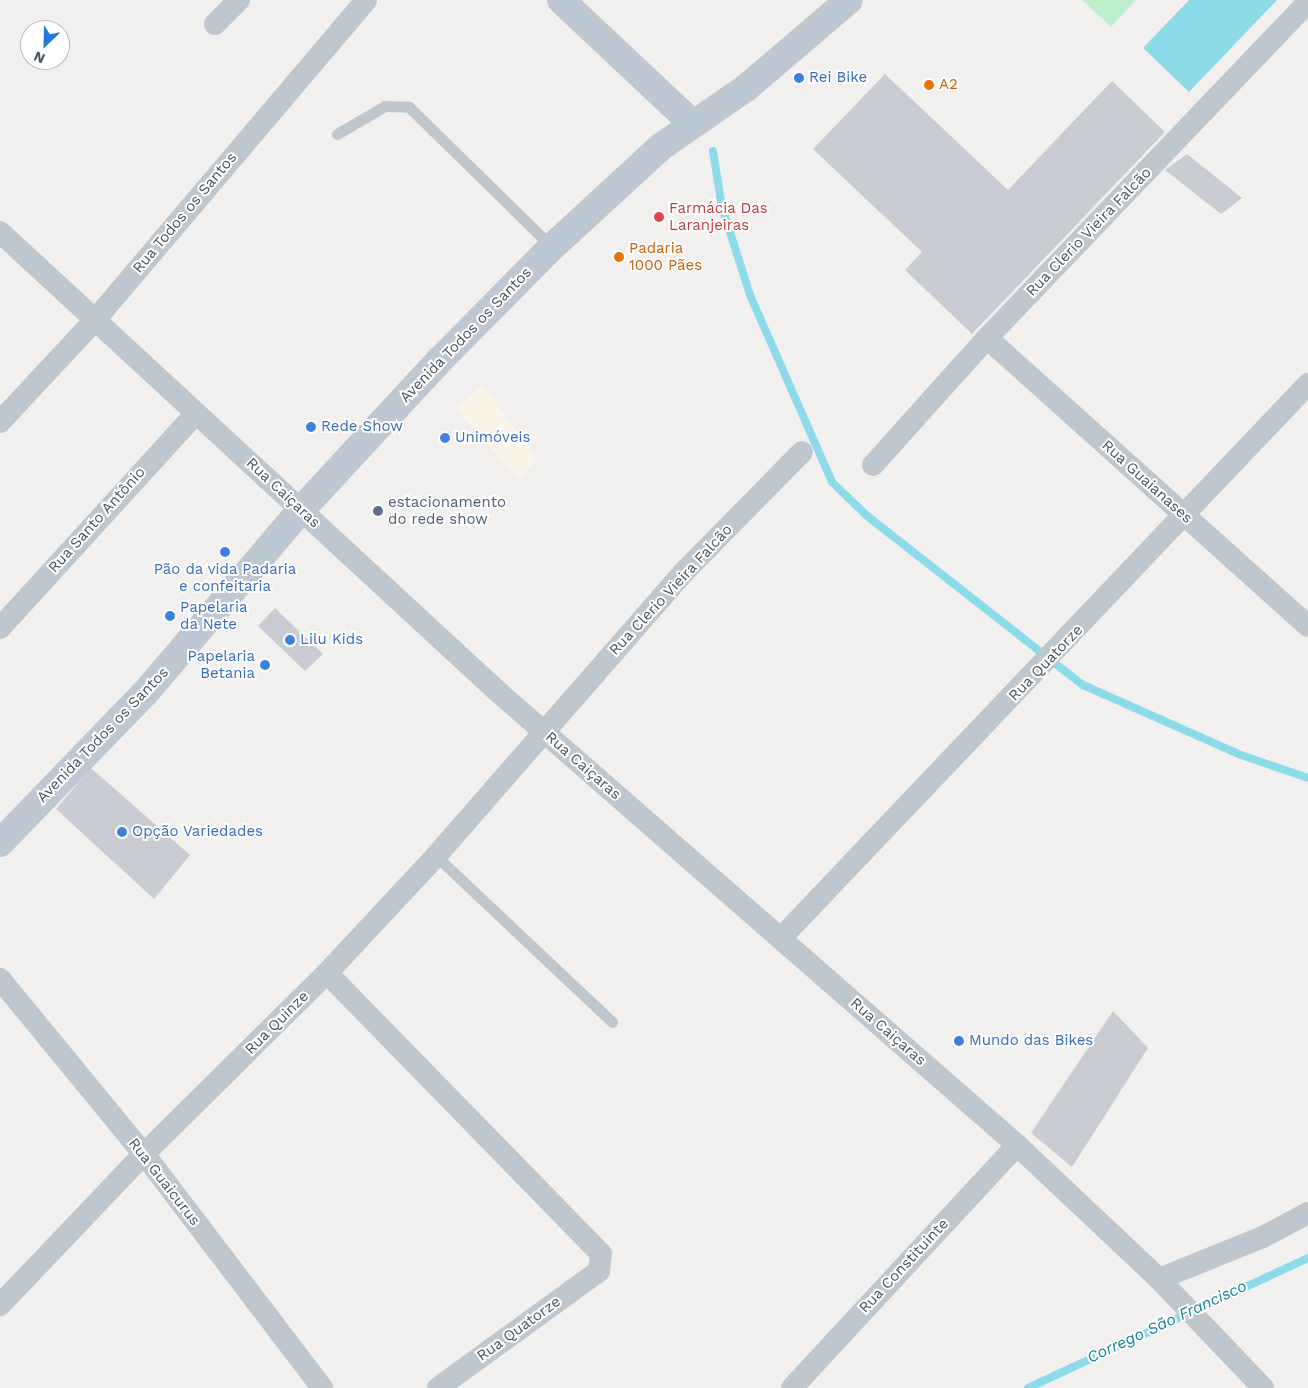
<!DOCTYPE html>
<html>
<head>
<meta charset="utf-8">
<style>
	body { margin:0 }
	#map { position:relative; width:1308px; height:1388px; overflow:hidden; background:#f2efef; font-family:"Work Sans",sans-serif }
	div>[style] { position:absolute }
	.commercial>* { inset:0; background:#fbf5e9 }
	.green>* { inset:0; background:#bfeecf }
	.water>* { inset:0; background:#8ddbe9 }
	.stream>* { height:8px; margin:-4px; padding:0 4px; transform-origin:4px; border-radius:4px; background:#8ddbe9 }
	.building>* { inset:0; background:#c9ccd2 }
	.lane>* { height:11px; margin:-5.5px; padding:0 5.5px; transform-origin:5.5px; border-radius:5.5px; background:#bec7ce }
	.street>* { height:22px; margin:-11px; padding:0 11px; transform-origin:11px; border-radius:11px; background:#bec7ce }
	.secondary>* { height:28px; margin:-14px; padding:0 14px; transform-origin:14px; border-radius:14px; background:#bdc8d2 }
	.dots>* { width:14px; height:14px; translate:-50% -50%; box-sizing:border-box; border:2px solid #fff; border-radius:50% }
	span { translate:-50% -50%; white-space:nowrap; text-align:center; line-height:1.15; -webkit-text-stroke:4px #fff; paint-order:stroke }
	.shop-label { font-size:15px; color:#366cbe }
	.left { translate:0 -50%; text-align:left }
	.right { translate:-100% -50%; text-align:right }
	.food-label { font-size:15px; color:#c56008 }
	.health-label { font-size:15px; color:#be3a42 }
	.street-label { font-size:15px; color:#48535c }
	.service-label { font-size:15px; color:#4e5e75 }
	.water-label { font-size:16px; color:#108297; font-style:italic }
	.north { position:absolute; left:20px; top:20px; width:50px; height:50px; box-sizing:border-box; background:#fff; border:1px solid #b6babe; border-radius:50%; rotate:204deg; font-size:14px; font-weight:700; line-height:20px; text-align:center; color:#48535c }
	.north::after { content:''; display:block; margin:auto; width:18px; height:22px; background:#1e7add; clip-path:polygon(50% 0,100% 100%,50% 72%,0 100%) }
</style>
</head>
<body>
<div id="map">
	<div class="commercial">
		<div style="clip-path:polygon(482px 385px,537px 458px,519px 480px,456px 409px)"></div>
	</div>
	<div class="green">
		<div style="clip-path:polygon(1082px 0,1136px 0,1111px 27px)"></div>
	</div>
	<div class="water">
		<div style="clip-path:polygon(1189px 0,1277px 0,1189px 92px,1143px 48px)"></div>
	</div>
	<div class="stream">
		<div style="left:713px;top:151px;width:57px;rotate:80.9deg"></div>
		<div style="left:722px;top:207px;width:92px;rotate:72.3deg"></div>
		<div style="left:750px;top:295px;width:204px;rotate:66.3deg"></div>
		<div style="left:832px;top:482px;width:47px;rotate:44.1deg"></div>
		<div style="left:866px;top:515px;width:276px;rotate:38.1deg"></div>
		<div style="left:1083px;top:685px;width:173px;rotate:23.9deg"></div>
		<div style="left:1241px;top:755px;width:71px;rotate:18.9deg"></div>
		<div style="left:1028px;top:1388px;width:309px;rotate:-24.9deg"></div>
	</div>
	<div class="building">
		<div style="clip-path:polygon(885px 74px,1008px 190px,1112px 81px,1165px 132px,972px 334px,905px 270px,922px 252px,813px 149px)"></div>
		<div style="clip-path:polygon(1187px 154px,1242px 198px,1221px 214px,1165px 170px)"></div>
		<div style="clip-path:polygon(275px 608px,323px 654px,305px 671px,258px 626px)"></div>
		<div style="clip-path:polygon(91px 768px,190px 855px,154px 899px,56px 809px)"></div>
		<div style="clip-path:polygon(1113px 1011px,1148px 1048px,1072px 1167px,1031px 1133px)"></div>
	</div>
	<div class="lane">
		<div style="left:337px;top:134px;width:56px;rotate:-30.3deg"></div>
		<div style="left:385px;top:106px;width:24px;rotate:2deg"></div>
		<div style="left:409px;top:107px;width:200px;rotate:44.4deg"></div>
		<div style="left:436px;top:856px;width:242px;rotate:43.3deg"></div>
	</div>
	<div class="street">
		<div style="left:215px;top:24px;width:34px;rotate:-45deg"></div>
		<div style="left:0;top:232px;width:675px;rotate:42.72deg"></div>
		<div style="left:496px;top:690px;width:692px;rotate:41.13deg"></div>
		<div style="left:1017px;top:1145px;width:195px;rotate:43.3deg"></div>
		<div style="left:1159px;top:1279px;width:151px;rotate:46.3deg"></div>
		<div style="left:987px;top:338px;width:431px;rotate:41.9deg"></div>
		<div style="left:0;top:422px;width:139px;rotate:-47deg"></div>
		<div style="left:95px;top:320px;width:419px;rotate:-49.7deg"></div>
		<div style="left:873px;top:465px;width:171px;rotate:-48.1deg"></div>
		<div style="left:987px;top:338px;width:465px;rotate:-46.3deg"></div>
		<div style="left:0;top:628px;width:291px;rotate:-47.6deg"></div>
		<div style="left:781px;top:938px;width:765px;rotate:-46.43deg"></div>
		<div style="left:327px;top:973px;width:392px;rotate:45.7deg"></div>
		<div style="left:601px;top:1254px;width:17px;rotate:97deg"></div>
		<div style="left:599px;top:1271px;width:199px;rotate:144deg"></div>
		<div style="left:0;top:979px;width:227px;rotate:50.6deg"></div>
		<div style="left:144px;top:1154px;width:294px;rotate:52.7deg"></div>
		<div style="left:1159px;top:1279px;width:112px;rotate:-22deg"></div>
		<div style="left:1263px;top:1237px;width:51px;rotate:-28.1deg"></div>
		<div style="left:0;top:1305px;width:209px;rotate:-46.4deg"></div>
		<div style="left:144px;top:1154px;width:257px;rotate:-44.7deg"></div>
		<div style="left:327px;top:973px;width:160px;rotate:-47deg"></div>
		<div style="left:436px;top:856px;width:377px;rotate:-48.9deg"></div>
		<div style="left:684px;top:572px;width:168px;rotate:-45.5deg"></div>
		<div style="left:792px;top:1388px;width:331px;rotate:-47.2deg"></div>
	</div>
	<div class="secondary">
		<div style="left:561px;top:0;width:180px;rotate:43.2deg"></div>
		<div style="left:0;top:843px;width:210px;rotate:-46deg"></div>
		<div style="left:146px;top:692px;width:239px;rotate:-49.6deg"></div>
		<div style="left:301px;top:510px;width:207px;rotate:-47.2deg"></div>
		<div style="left:442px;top:358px;width:156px;rotate:-45.3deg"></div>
		<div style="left:552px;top:247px;width:149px;rotate:-42.6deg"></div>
		<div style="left:662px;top:146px;width:102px;rotate:-34.6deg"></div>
		<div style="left:746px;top:88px;width:135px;rotate:-40.5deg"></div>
	</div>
	<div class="dots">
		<div style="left:799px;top:78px;background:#3f7fe0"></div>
		<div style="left:929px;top:85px;background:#e8710a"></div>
		<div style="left:659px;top:217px;background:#e0444e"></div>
		<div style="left:619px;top:257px;background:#e8710a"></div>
		<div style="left:311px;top:427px;background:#3f7fe0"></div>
		<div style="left:445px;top:438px;background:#3f7fe0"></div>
		<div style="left:378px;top:511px;background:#5c6f8a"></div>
		<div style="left:225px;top:552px;background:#3f7fe0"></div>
		<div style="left:170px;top:616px;background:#3f7fe0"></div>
		<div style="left:290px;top:640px;background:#3f7fe0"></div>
		<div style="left:265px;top:665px;background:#3f7fe0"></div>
		<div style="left:122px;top:832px;background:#3f7fe0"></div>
		<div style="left:959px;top:1041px;background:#3f7fe0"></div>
	</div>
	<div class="shop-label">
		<span class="left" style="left:809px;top:78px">Rei Bike</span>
		<span class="left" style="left:321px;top:427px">Rede Show</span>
		<span class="left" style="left:455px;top:438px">Unimóveis</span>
		<span style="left:225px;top:578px">Pão da vida Padaria<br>e confeitaria</span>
		<span class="left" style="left:180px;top:616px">Papelaria<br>da Nete</span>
		<span class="left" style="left:300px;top:640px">Lilu Kids</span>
		<span class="right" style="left:255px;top:665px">Papelaria<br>Betania</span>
		<span class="left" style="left:132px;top:832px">Opção Variedades</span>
		<span class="left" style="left:969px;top:1041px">Mundo das Bikes</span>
	</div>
	<div class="food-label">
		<span class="left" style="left:939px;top:85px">A2</span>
		<span class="left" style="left:629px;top:257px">Padaria<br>1000 Pães</span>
	</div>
	<div class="health-label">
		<span class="left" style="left:669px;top:217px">Farmácia Das<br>Laranjeiras</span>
	</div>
	<div class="street-label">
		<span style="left:185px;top:213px;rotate:-50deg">Rua Todos os Santos</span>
		<span style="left:1089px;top:232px;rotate:-46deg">Rua Clerio Vieira Falcão</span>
		<span style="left:466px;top:335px;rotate:-46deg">Avenida Todos os Santos</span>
		<span style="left:1147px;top:482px;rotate:42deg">Rua Guaianases</span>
		<span style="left:283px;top:493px;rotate:43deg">Rua Caiçaras</span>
		<span style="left:97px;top:520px;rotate:-48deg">Rua Santo Antônio</span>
		<span style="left:671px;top:590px;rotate:-47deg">Rua Clerio Vieira Falcão</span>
		<span style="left:1046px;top:663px;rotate:-46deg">Rua Quatorze</span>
		<span style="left:103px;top:735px;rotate:-46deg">Avenida Todos os Santos</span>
		<span style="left:583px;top:766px;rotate:41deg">Rua Caiçaras</span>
		<span style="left:277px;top:1023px;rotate:-45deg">Rua Quinze</span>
		<span style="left:888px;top:1032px;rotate:41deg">Rua Caiçaras</span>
		<span style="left:164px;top:1182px;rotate:52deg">Rua Guaicurus</span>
		<span style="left:904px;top:1266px;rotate:-47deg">Rua Constituinte</span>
		<span style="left:519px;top:1329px;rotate:-36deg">Rua Quatorze</span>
	</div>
	<div class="service-label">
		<span class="left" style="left:388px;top:511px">estacionamento<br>do rede show</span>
	</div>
	<div class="water-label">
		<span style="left:1167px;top:1322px;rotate:-25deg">Corrego São Francisco</span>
	</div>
	<div class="north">N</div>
</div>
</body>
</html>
